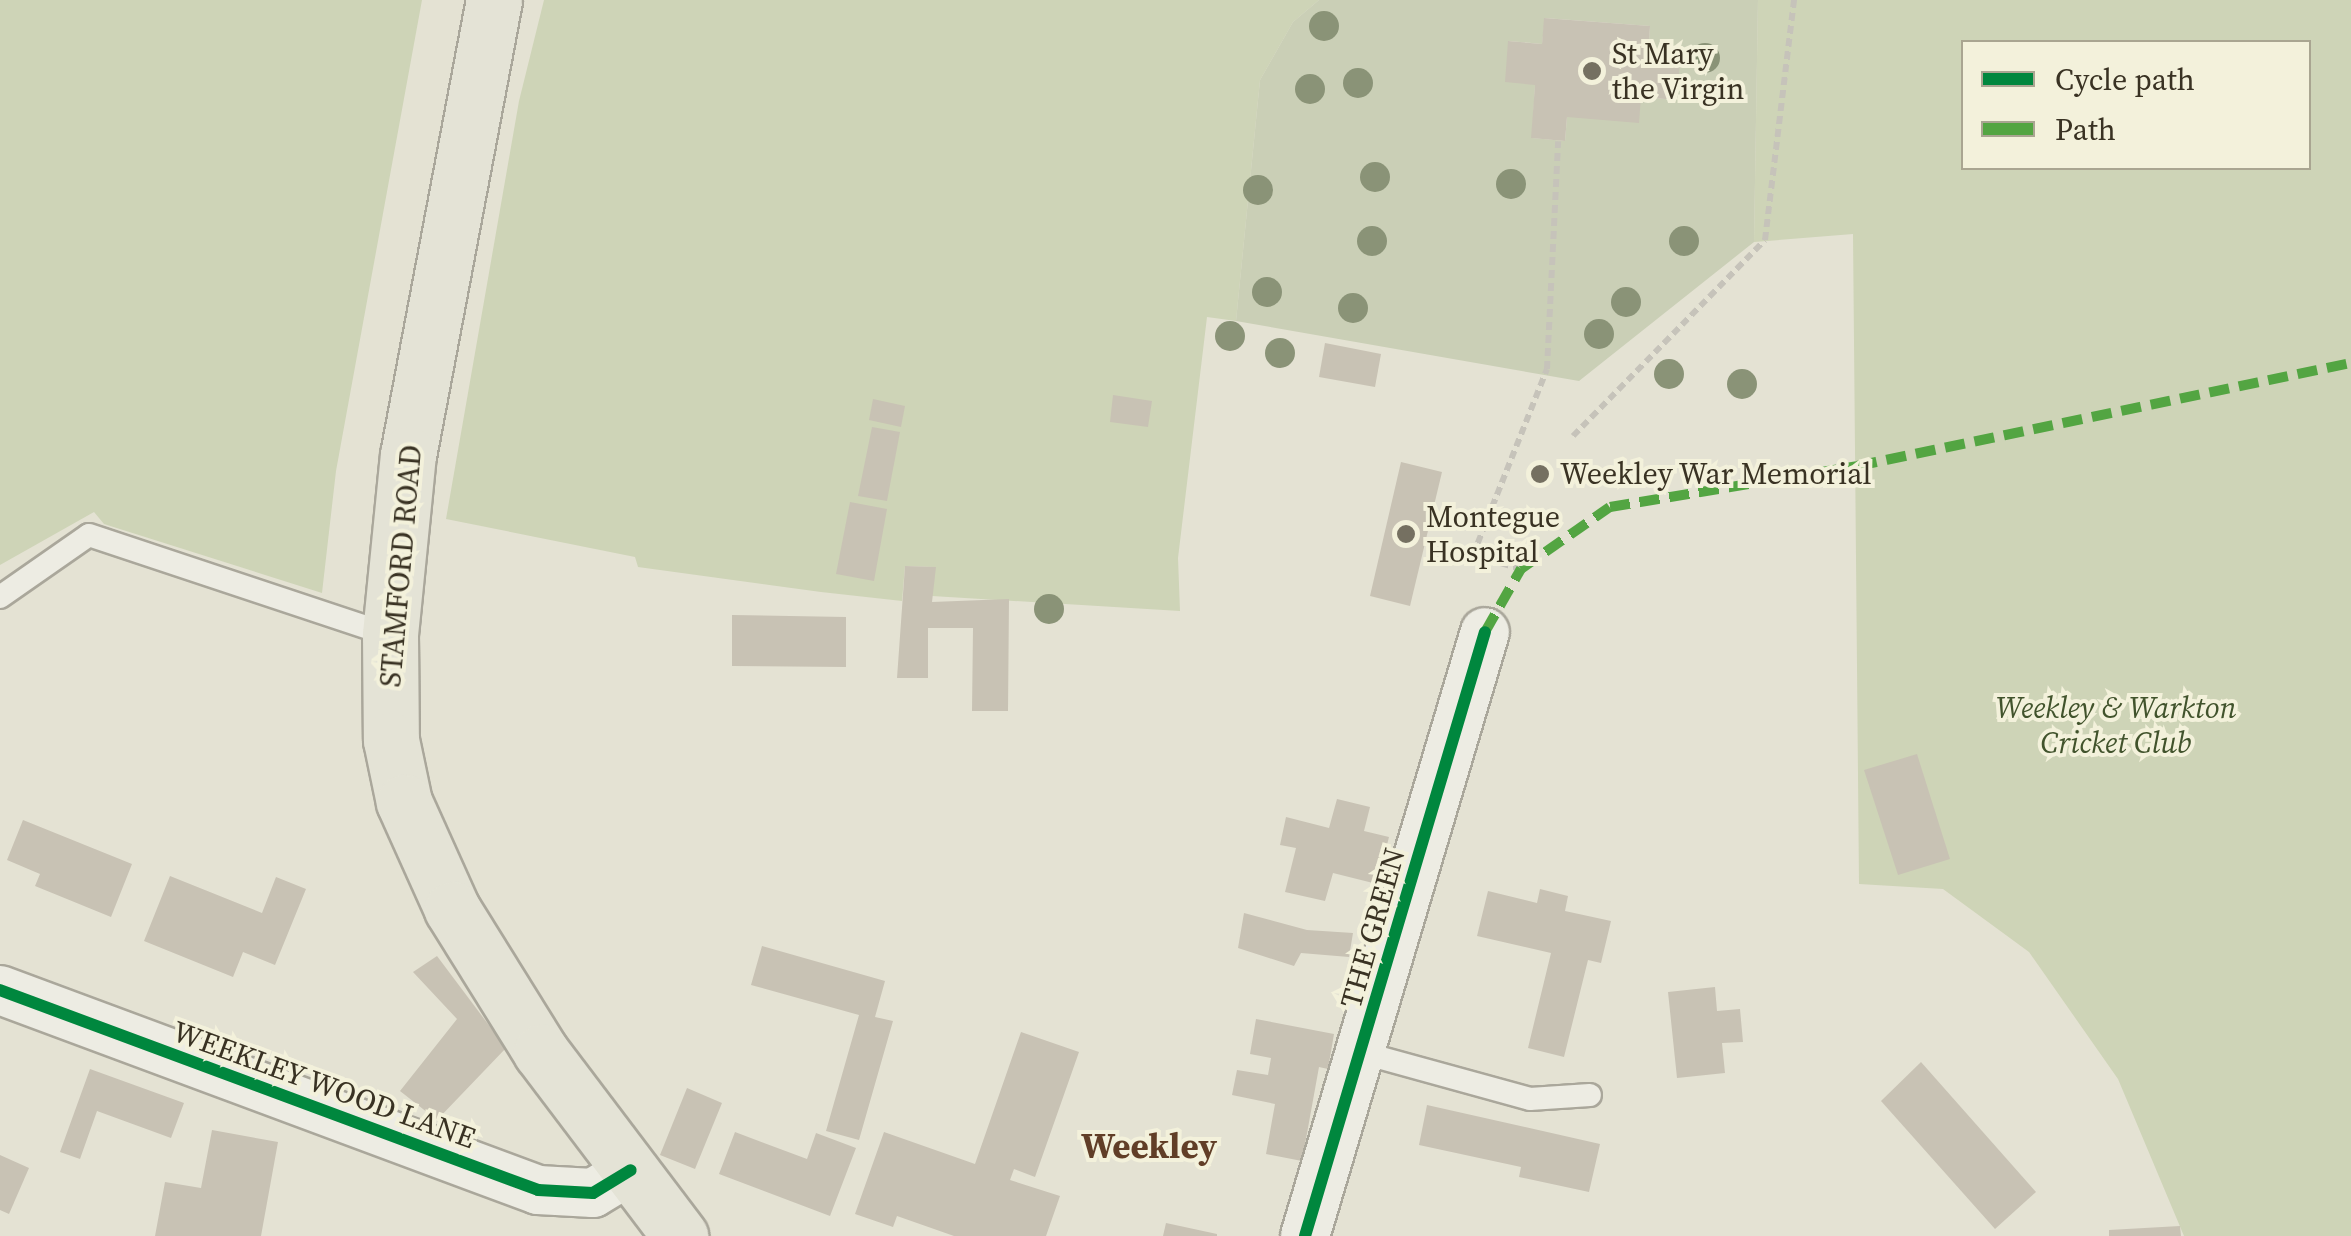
<!DOCTYPE html>
<html>
<head>
<meta charset="utf-8">
<style>
	body { margin:0 }
	#map { position:relative; width:2351px; height:1236px; overflow:hidden; background:#e4e2d3; font-family:"Source Serif 4",serif }
	div>[style] { position:absolute }
	.green>* { inset:0; background:#ced4b7 }
	.cemetery>* { inset:0; background:#cacfb6 }
	.building>* { inset:0; background:#c8c2b4 }
	.path>* { height:6px; margin-top:-3px; transform-origin:0; background:repeating-linear-gradient(90deg,#c6c3ba 0 8px,transparent 0 13px) }
	.roads { filter:drop-shadow(2px 0 #aaa79b) drop-shadow(-2px 0 #aaa79b) drop-shadow(0 2px #aaa79b) drop-shadow(0 -2px #aaa79b) }
	.lane>* { height:22px; margin:-11px; padding:0 11px; transform-origin:11px; border-radius:11px; background:#edece3 }
	.street>* { height:48px; margin:-24px; padding:0 24px; transform-origin:24px; border-radius:24px; background:#edece3 }
	.primary>* { height:55px; margin:-27.5px; padding:0 27.5px; transform-origin:27.5px; border-radius:27.5px; background:#e4e3d6 }
	.quiet>* { height:10px; margin-top:-5px; transform-origin:0; background:repeating-linear-gradient(90deg,#53a542 0 20px,transparent 0 30px) }
	.cycleway>* { height:12px; margin:-6px; padding:0 6px; transform-origin:6px; border-radius:6px; background:#00873e }
	.trees>* { width:30px; height:30px; margin:-15px; border-radius:50%; background:#8a9377 }
	.dots>* { width:28px; height:28px; translate:-50% -50%; box-sizing:border-box; border:5px solid #f3f1db; border-radius:50% }
	span { translate:-50% -50%; white-space:nowrap; text-align:center; line-height:1.15; -webkit-text-stroke:8px #f3f1db; paint-order:stroke }
	.poi-label { font-size:30px; color:#393223 }
	.left { translate:0 -50%; text-align:left }
	.street-label { font-size:30px; color:#393223 }
	.park-label { font-size:30px; color:#41532c; font-style:italic }
	.quarter-label { font-size:35px; color:#613e27; font-weight:700 }
	.legend { position:absolute; left:1961px; top:40px; width:350px; height:130px; box-sizing:border-box; background:#f3f1db; border:2px solid #a9a591; margin:0; padding:12px 18px; list-style:none; font-size:30px; color:#393223 }
	.legend li { display:flex; align-items:center; gap:20px; height:50px }
	.legend b { width:50px; border:2px solid #a9a591 }
</style>
</head>
<body>
<div id="map">
	<div class="green">
		<div style="clip-path:polygon(0 0,422px 0,336px 471px,322px 593px,104px 524px,94px 512px,0 565px)"></div>
		<div style="clip-path:polygon(544px 0,1319px 0,1293px 22px,1260px 80px,1236px 321px,1207px 317px,1178px 558px,1180px 611px,932px 596px,935px 567px,905px 566px,902px 601px,821px 592px,638px 567px,635px 557px,446px 519px,519px 101px)"></div>
		<div style="clip-path:polygon(evenodd,1758px 0,2351px 0,2351px 1236px,2184px 1236px,2118px 1079px,2029px 952px,1943px 889px,1859px 884px,1853px 234px,1754px 242px,1758px 0,1964px 42px,2308px 42px,2308px 168px,1964px 168px,1964px 42px)"></div>
	</div>
	<div class="cemetery">
		<div style="clip-path:polygon(evenodd,1319px 0,1758px 0,1754px 242px,1579px 381px,1236px 321px,1260px 80px,1293px 22px,1319px 0,1545px 18px,1650px 26px,1648px 58px,1677px 100px,1641px 97px,1567px 117px,1565px 141px,1532px 138px,1535px 85px,1509px 41px,1542px 44px,1545px 18px)"></div>
	</div>
	<div class="building">
		<div style="clip-path:polygon(1544px 18px,1650px 26px,1648px 58px,1680px 61px,1677px 100px,1641px 97px,1639px 123px,1567px 117px,1565px 141px,1531px 138px,1535px 85px,1505px 82px,1508px 41px,1542px 44px)"></div>
		<div style="clip-path:polygon(1325px 343px,1381px 354px,1375px 387px,1319px 377px)"></div>
		<div style="clip-path:polygon(1113px 395px,1152px 401px,1148px 427px,1110px 422px)"></div>
		<div style="clip-path:polygon(873px 399px,905px 406px,901px 427px,869px 420px)"></div>
		<div style="clip-path:polygon(872px 427px,900px 432px,887px 501px,858px 496px)"></div>
		<div style="clip-path:polygon(1401px 462px,1442px 472px,1410px 606px,1370px 596px)"></div>
		<div style="clip-path:polygon(850px 502px,887px 509px,874px 581px,836px 574px)"></div>
		<div style="clip-path:polygon(905px 566px,936px 567px,932px 602px,1009px 599px,1008px 711px,972px 711px,973px 628px,928px 628px,928px 678px,897px 678px)"></div>
		<div style="clip-path:polygon(732px 615px,846px 617px,846px 667px,732px 666px)"></div>
		<div style="clip-path:polygon(1917px 754px,1950px 859px,1898px 875px,1864px 770px)"></div>
		<div style="clip-path:polygon(1337px 799px,1370px 807px,1364px 831px,1389px 837px,1377px 884px,1333px 873px,1325px 901px,1285px 892px,1296px 848px,1280px 845px,1286px 817px,1329px 828px)"></div>
		<div style="clip-path:polygon(23px 820px,132px 864px,111px 917px,35px 886px,40px 874px,7px 860px)"></div>
		<div style="clip-path:polygon(170px 876px,262px 913px,276px 877px,306px 889px,275px 965px,243px 952px,233px 977px,144px 941px)"></div>
		<div style="clip-path:polygon(1540px 889px,1568px 896px,1565px 911px,1611px 921px,1601px 963px,1588px 960px,1564px 1057px,1528px 1048px,1551px 953px,1477px 936px,1488px 891px,1537px 903px)"></div>
		<div style="clip-path:polygon(1244px 913px,1307px 930px,1353px 933px,1349px 957px,1301px 953px,1294px 966px,1238px 948px)"></div>
		<div style="clip-path:polygon(762px 946px,885px 981px,875px 1017px,893px 1021px,859px 1140px,826px 1131px,859px 1015px,751px 985px)"></div>
		<div style="clip-path:polygon(437px 956px,506px 1048px,437px 1120px,400px 1091px,457px 1019px,413px 972px)"></div>
		<div style="clip-path:polygon(1715px 987px,1717px 1011px,1740px 1009px,1743px 1042px,1722px 1043px,1725px 1073px,1677px 1078px,1668px 992px)"></div>
		<div style="clip-path:polygon(1256px 1019px,1334px 1034px,1328px 1069px,1319px 1067px,1302px 1161px,1266px 1154px,1275px 1104px,1232px 1095px,1237px 1070px,1268px 1075px,1271px 1058px,1250px 1054px)"></div>
		<div style="clip-path:polygon(1021px 1032px,1079px 1052px,1035px 1177px,1014px 1169px,1010px 1180px,1060px 1196px,1046px 1236px,954px 1236px,897px 1216px,893px 1227px,855px 1214px,884px 1132px,975px 1164px)"></div>
		<div style="clip-path:polygon(1921px 1062px,2036px 1192px,1995px 1229px,1881px 1101px)"></div>
		<div style="clip-path:polygon(90px 1069px,184px 1103px,171px 1138px,97px 1111px,80px 1159px,60px 1152px)"></div>
		<div style="clip-path:polygon(687px 1088px,722px 1103px,695px 1169px,660px 1155px)"></div>
		<div style="clip-path:polygon(1427px 1105px,1600px 1144px,1589px 1192px,1519px 1177px,1521px 1167px,1419px 1145px)"></div>
		<div style="clip-path:polygon(212px 1130px,278px 1142px,261px 1236px,155px 1236px,165px 1182px,201px 1188px)"></div>
		<div style="clip-path:polygon(735px 1132px,807px 1159px,816px 1133px,856px 1148px,830px 1216px,719px 1174px)"></div>
		<div style="clip-path:polygon(0 1155px,29px 1168px,9px 1214px,0 1210px)"></div>
		<div style="clip-path:polygon(1166px 1223px,1217px 1234px,1217px 1236px,1163px 1236px)"></div>
		<div style="clip-path:polygon(2180px 1226px,2181px 1236px,2109px 1236px,2109px 1230px)"></div>
	</div>
	<div class="path">
		<div style="left:1573px;top:436px;width:274px;rotate:-45.6deg"></div>
		<div style="left:1765px;top:240px;width:242px;rotate:-83.1deg"></div>
		<div style="left:1521px;top:569px;width:50px;rotate:-163.7deg"></div>
		<div style="left:1473px;top:555px;width:200px;rotate:-68.3deg"></div>
		<div style="left:1547px;top:369px;width:228px;rotate:-87.2deg"></div>
	</div>
	<div class="roads">
		<div class="lane">
			<div style="left:0;top:597px;width:108px;rotate:-34.9deg"></div>
			<div style="left:89px;top:535px;width:317px;rotate:18.4deg"></div>
			<div style="left:1363px;top:1053px;width:173px;rotate:15.4deg"></div>
			<div style="left:1530px;top:1099px;width:60px;rotate:-3.8deg"></div>
		</div>
		<div class="street">
			<div style="left:0;top:990px;width:574px;rotate:20.39deg"></div>
			<div style="left:538px;top:1190px;width:55px;rotate:3.1deg"></div>
			<div style="left:593px;top:1193px;width:44px;rotate:-31.2deg"></div>
			<div style="left:1305px;top:1236px;width:630px;rotate:-73.41deg"></div>
		</div>
		<div class="primary">
			<div style="left:494px;top:0;width:462px;rotate:100.7deg"></div>
			<div style="left:408px;top:454px;width:182px;rotate:95.7deg"></div>
			<div style="left:390px;top:635px;width:105px;rotate:89.5deg"></div>
			<div style="left:391px;top:740px;width:63px;rotate:78.2deg"></div>
			<div style="left:404px;top:802px;width:117px;rotate:65.8deg"></div>
			<div style="left:452px;top:909px;width:168px;rotate:58.1deg"></div>
			<div style="left:541px;top:1052px;width:231px;rotate:52.9deg"></div>
		</div>
	</div>
	<div class="quiet">
		<div style="left:1485px;top:632px;width:73px;rotate:-60.3deg"></div>
		<div style="left:1521px;top:569px;width:108px;rotate:-34.9deg"></div>
		<div style="left:1610px;top:507px;width:250px;rotate:-9.4deg"></div>
		<div style="left:1857px;top:466px;width:505px;rotate:-11.78deg"></div>
	</div>
	<div class="cycleway">
		<div style="left:0;top:990px;width:574px;rotate:20.39deg"></div>
		<div style="left:538px;top:1190px;width:55px;rotate:3.1deg"></div>
		<div style="left:593px;top:1193px;width:44px;rotate:-31.2deg"></div>
		<div style="left:1305px;top:1236px;width:630px;rotate:-73.41deg"></div>
	</div>
	<div class="trees">
		<div style="left:1324px;top:26px"></div>
		<div style="left:1705px;top:58px"></div>
		<div style="left:1358px;top:83px"></div>
		<div style="left:1310px;top:89px"></div>
		<div style="left:1375px;top:177px"></div>
		<div style="left:1511px;top:184px"></div>
		<div style="left:1258px;top:190px"></div>
		<div style="left:1372px;top:241px"></div>
		<div style="left:1684px;top:241px"></div>
		<div style="left:1267px;top:292px"></div>
		<div style="left:1626px;top:302px"></div>
		<div style="left:1353px;top:308px"></div>
		<div style="left:1599px;top:334px"></div>
		<div style="left:1230px;top:336px"></div>
		<div style="left:1280px;top:353px"></div>
		<div style="left:1669px;top:374px"></div>
		<div style="left:1742px;top:384px"></div>
		<div style="left:1049px;top:609px"></div>
	</div>
	<div class="dots">
		<div style="left:1592px;top:71px;background:#757061"></div>
		<div style="left:1540px;top:474px;background:#757061"></div>
		<div style="left:1406px;top:534px;background:#757061"></div>
	</div>
	<div class="poi-label">
		<span class="left" style="left:1612px;top:71px">St Mary<br>the Virgin</span>
		<span class="left" style="left:1560px;top:474px">Weekley War Memorial</span>
		<span class="left" style="left:1426px;top:534px">Montegue<br>Hospital</span>
	</div>
	<div class="street-label">
		<span style="left:401px;top:566px;rotate:-85deg">STAMFORD ROAD</span>
		<span style="left:1373px;top:928px;rotate:-74deg">THE GREEN</span>
		<span style="left:324px;top:1085px;rotate:20deg">WEEKLEY WOOD LANE</span>
	</div>
	<div class="park-label">
		<span style="left:2116px;top:725px">Weekley &amp; Warkton<br>Cricket Club</span>
	</div>
	<div class="quarter-label">
		<span style="left:1149px;top:1146px">Weekley</span>
	</div>
	<ul class="legend">
	<li><b style="height:12px;background:#00873e"></b>Cycle path</li>
	<li><b style="height:12px;background:#53a542"></b>Path</li>
	</ul>
</div>
</body>
</html>
